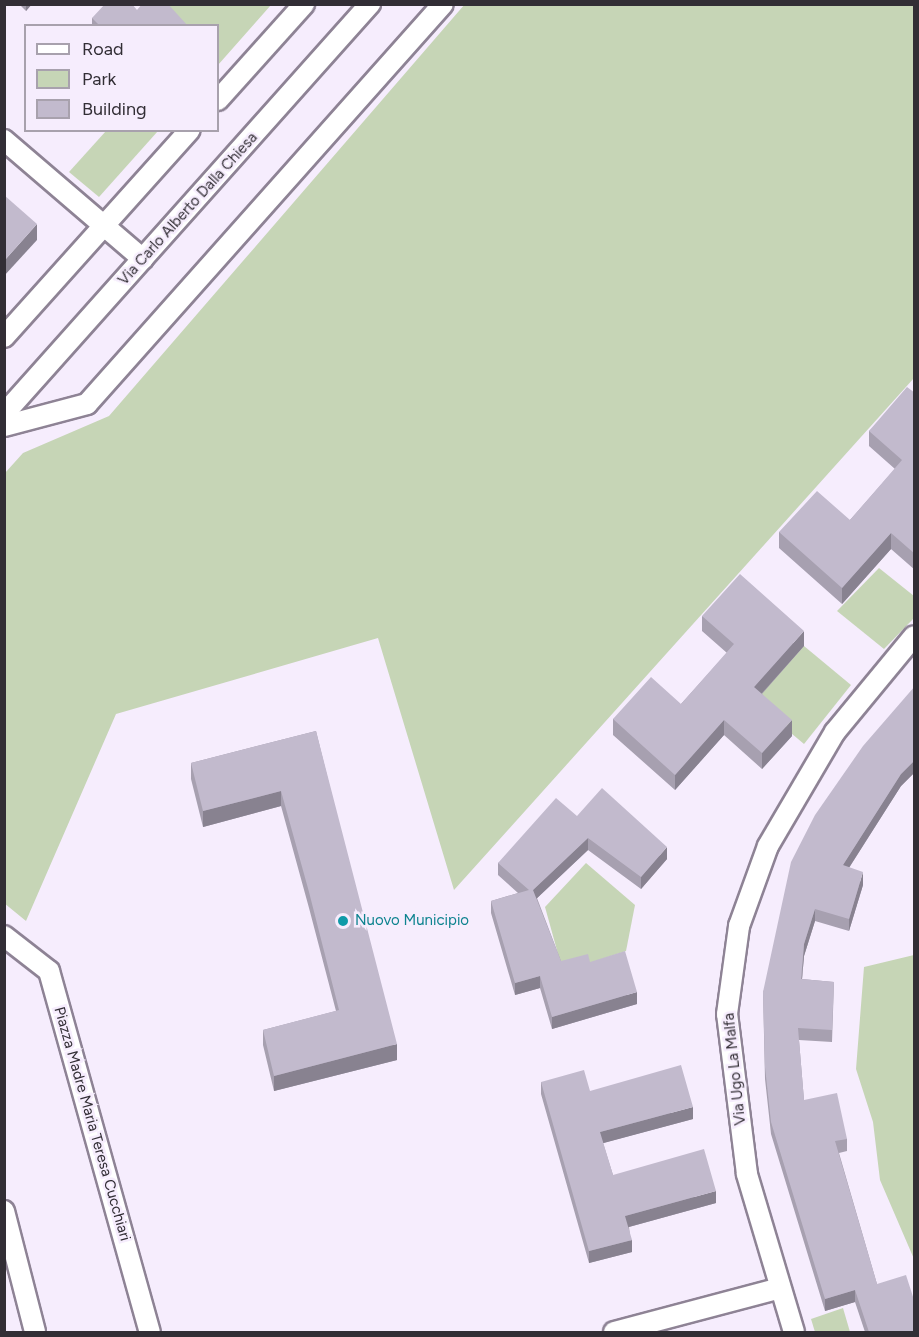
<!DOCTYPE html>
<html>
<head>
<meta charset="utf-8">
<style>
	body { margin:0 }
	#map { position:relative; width:919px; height:1337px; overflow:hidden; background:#f6edfd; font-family:Figtree,sans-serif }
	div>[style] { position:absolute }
	.green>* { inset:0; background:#c6d5b6 }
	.roads { filter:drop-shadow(2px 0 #8e8395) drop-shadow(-2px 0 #8e8395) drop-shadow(0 2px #8e8395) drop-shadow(0 -2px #8e8395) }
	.minor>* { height:20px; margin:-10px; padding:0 10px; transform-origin:10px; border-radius:10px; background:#fff }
	.wall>* { inset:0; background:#a7a0b0 }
	.shaded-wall>* { inset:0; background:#888290 }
	.building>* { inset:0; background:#c2bacd }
	.dots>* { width:16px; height:16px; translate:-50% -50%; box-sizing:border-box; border:3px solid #f6edfd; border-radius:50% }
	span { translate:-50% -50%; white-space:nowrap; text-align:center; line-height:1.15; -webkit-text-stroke:5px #f6edfd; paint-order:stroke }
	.street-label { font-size:15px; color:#322e35 }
	.culture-label { font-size:15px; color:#0d838f }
	.left { translate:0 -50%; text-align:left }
	.frame { position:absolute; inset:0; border:6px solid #322e35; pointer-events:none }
	.legend { position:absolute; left:24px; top:24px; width:195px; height:108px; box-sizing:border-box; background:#f6edfd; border:2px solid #a8a1ad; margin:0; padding:8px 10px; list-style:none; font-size:18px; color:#322e35 }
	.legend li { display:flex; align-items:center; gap:12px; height:30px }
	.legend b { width:30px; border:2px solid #a8a1ad }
</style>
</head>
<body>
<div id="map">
	<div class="green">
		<div style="clip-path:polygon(465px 4px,914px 5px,914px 378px,454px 890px,378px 638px,116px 714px,26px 921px,4px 903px,5px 473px,23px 453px,109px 416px)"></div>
		<div style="clip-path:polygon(156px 5px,271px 5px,218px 65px,218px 26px,175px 25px)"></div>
		<div style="clip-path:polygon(106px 131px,158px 131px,99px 197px,69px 172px)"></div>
		<div style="clip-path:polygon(879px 568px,914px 596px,914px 618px,884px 649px,837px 611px)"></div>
		<div style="clip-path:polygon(804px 646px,851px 685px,804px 744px,754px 702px)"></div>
		<div style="clip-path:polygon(586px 863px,635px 905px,626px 951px,563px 972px,545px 907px)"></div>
		<div style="clip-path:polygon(914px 955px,914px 1259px,880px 1180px,873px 1122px,856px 1069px,864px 967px)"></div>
		<div style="clip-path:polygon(843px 1308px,850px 1332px,815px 1332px,811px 1319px)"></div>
	</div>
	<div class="roads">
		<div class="minor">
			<div style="left:218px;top:100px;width:129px;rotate:-48.1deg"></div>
			<div style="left:4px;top:140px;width:183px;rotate:40.6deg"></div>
			<div style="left:4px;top:337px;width:278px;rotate:-48.1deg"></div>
			<div style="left:4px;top:414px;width:550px;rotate:-48.25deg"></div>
			<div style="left:4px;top:426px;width:86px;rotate:-14.8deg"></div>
			<div style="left:87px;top:404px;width:535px;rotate:-48.33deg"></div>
			<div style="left:4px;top:936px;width:57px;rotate:37.9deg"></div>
			<div style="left:49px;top:971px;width:375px;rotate:74.4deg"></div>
			<div style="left:4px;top:1211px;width:125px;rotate:75.6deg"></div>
			<div style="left:614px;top:1332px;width:172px;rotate:-14.8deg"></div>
			<div style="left:794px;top:1332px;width:165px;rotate:-106.6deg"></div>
			<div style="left:747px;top:1174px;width:161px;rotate:-97.1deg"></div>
			<div style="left:727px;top:1014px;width:89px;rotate:-82.2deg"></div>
			<div style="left:739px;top:926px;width:85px;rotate:-70.1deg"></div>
			<div style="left:768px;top:846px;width:132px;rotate:-59.6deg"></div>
			<div style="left:835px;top:732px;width:124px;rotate:-50.5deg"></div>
		</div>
	</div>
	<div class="wall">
		<div style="clip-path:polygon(19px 4px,32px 4px,26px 11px)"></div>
		<div style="clip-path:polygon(137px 10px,188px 26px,92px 26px,92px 18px)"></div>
		<div style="clip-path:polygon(915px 393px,915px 570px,891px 549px,842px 604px,779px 548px,779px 532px,850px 520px,895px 469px,869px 446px,869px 431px)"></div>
		<div style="clip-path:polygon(702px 616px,804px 646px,762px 694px,792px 736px,762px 769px,724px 735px,675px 790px,613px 735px,613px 719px,681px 704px,727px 653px,702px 631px)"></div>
		<div style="clip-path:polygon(915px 686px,915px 772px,901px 786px,849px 868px,863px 885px,849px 931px,815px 921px,804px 956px,802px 979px,834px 982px,832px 1042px,799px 1040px,804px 1100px,847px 1139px,847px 1151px,839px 1153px,877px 1284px,915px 1332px,865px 1332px,855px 1302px,825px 1311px,771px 1134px,765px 1079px,763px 992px)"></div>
		<div style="clip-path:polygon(316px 731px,397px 1060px,274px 1091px,263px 1045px,263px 1030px,336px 1011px,309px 908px,281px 806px,203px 827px,191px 779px,191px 763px)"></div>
		<div style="clip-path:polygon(577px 816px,667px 859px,641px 889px,588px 850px,537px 898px,561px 961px,590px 962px,637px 1004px,552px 1029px,540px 988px,515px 995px,491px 913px,491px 901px,518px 893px,498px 875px,498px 863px)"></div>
		<div style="clip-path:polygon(541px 1082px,590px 1091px,693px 1119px,603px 1143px,613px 1175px,716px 1203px,629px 1227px,632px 1252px,589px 1263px,541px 1094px)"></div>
	</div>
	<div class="shaded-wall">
		<div style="clip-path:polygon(26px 4px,32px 4px,26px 11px)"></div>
		<div style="clip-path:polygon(37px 224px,37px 240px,4px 276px,4px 261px)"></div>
		<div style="clip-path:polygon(891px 533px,891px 549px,842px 604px,842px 588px)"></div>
		<div style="clip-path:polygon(804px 631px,804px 646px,754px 702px,754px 687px)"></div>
		<div style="clip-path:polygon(724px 720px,724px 735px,675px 790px,675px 775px)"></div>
		<div style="clip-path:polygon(792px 720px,792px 736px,762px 769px,762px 753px)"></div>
		<div style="clip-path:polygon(915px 760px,915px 772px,901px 786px,843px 877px,843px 865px,901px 774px)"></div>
		<div style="clip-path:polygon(281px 791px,281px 806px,203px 827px,203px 811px)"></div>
		<div style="clip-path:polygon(588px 838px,588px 850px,533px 902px,533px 890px)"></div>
		<div style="clip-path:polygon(667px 847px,667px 859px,641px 889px,641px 877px)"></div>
		<div style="clip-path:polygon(863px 872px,863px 885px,849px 931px,849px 919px)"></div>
		<div style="clip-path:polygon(815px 909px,815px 921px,804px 956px,801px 991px,804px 944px)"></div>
		<div style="clip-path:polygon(540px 976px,540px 988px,515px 995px,515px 983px)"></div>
		<div style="clip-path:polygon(637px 992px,637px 1004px,552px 1029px,552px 1017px)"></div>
		<div style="clip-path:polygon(397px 1044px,397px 1060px,274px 1091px,274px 1076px)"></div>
		<div style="clip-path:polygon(693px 1107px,693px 1119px,600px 1144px,600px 1132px)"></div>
		<div style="clip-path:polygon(716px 1191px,716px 1203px,625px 1228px,625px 1216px)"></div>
		<div style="clip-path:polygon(632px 1240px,632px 1252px,589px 1263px,589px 1251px)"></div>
		<div style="clip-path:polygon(855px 1290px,855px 1302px,825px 1311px,825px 1299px)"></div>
	</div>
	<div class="building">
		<div style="clip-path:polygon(105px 4px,132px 4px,137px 10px,142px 4px,168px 4px,188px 26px,100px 26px,92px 18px)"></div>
		<div style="clip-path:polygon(4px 195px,37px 224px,4px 261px)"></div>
		<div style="clip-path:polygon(907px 387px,915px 393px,915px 554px,891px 533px,842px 588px,779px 532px,817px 491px,850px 520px,902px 460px,869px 431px)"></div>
		<div style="clip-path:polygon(740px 574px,804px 631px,754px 687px,792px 720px,762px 753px,724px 720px,675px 775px,613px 719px,651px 677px,681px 704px,734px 644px,702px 616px)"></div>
		<div style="clip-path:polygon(915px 686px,915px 760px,901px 774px,843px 865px,863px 872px,849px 919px,815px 909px,804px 944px,801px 979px,834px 982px,832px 1030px,798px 1028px,804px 1100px,837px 1093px,847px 1139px,835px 1141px,877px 1284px,906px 1275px,915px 1303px,915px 1332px,869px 1332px,855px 1290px,825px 1299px,771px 1122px,765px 1067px,763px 992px,791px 862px,815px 815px,863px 746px)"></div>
		<div style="clip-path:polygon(316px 731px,397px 1044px,274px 1076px,263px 1030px,339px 1010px,309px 892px,281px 791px,203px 811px,191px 763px)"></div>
		<div style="clip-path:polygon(602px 788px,667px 847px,641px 877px,588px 838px,533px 890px,561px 961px,588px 954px,590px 962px,625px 951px,637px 992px,552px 1017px,540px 976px,515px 983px,491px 901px,529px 890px,498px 863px,556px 798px,577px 816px)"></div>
		<div style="clip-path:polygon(681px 1065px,693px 1107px,600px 1132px,613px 1175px,704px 1149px,716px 1191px,625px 1216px,632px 1240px,589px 1251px,541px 1082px,584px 1070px,590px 1091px)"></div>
	</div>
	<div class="dots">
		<div style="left:343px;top:921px;background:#0f9aa8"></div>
	</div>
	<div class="street-label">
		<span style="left:188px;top:209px;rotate:-48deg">Via Carlo Alberto Dalla Chiesa</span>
		<span style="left:735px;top:1069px;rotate:-96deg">Via Ugo La Malfa</span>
		<span style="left:92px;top:1124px;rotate:74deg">Piazza Madre Maria Teresa Cucchiari</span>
	</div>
	<div class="culture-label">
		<span class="left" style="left:355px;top:921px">Nuovo Municipio</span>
	</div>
	<div class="frame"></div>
	<ul class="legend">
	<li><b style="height:8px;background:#fff"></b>Road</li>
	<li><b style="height:16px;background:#c6d5b6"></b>Park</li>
	<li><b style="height:16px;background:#c2bacd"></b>Building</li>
	</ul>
</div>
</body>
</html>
